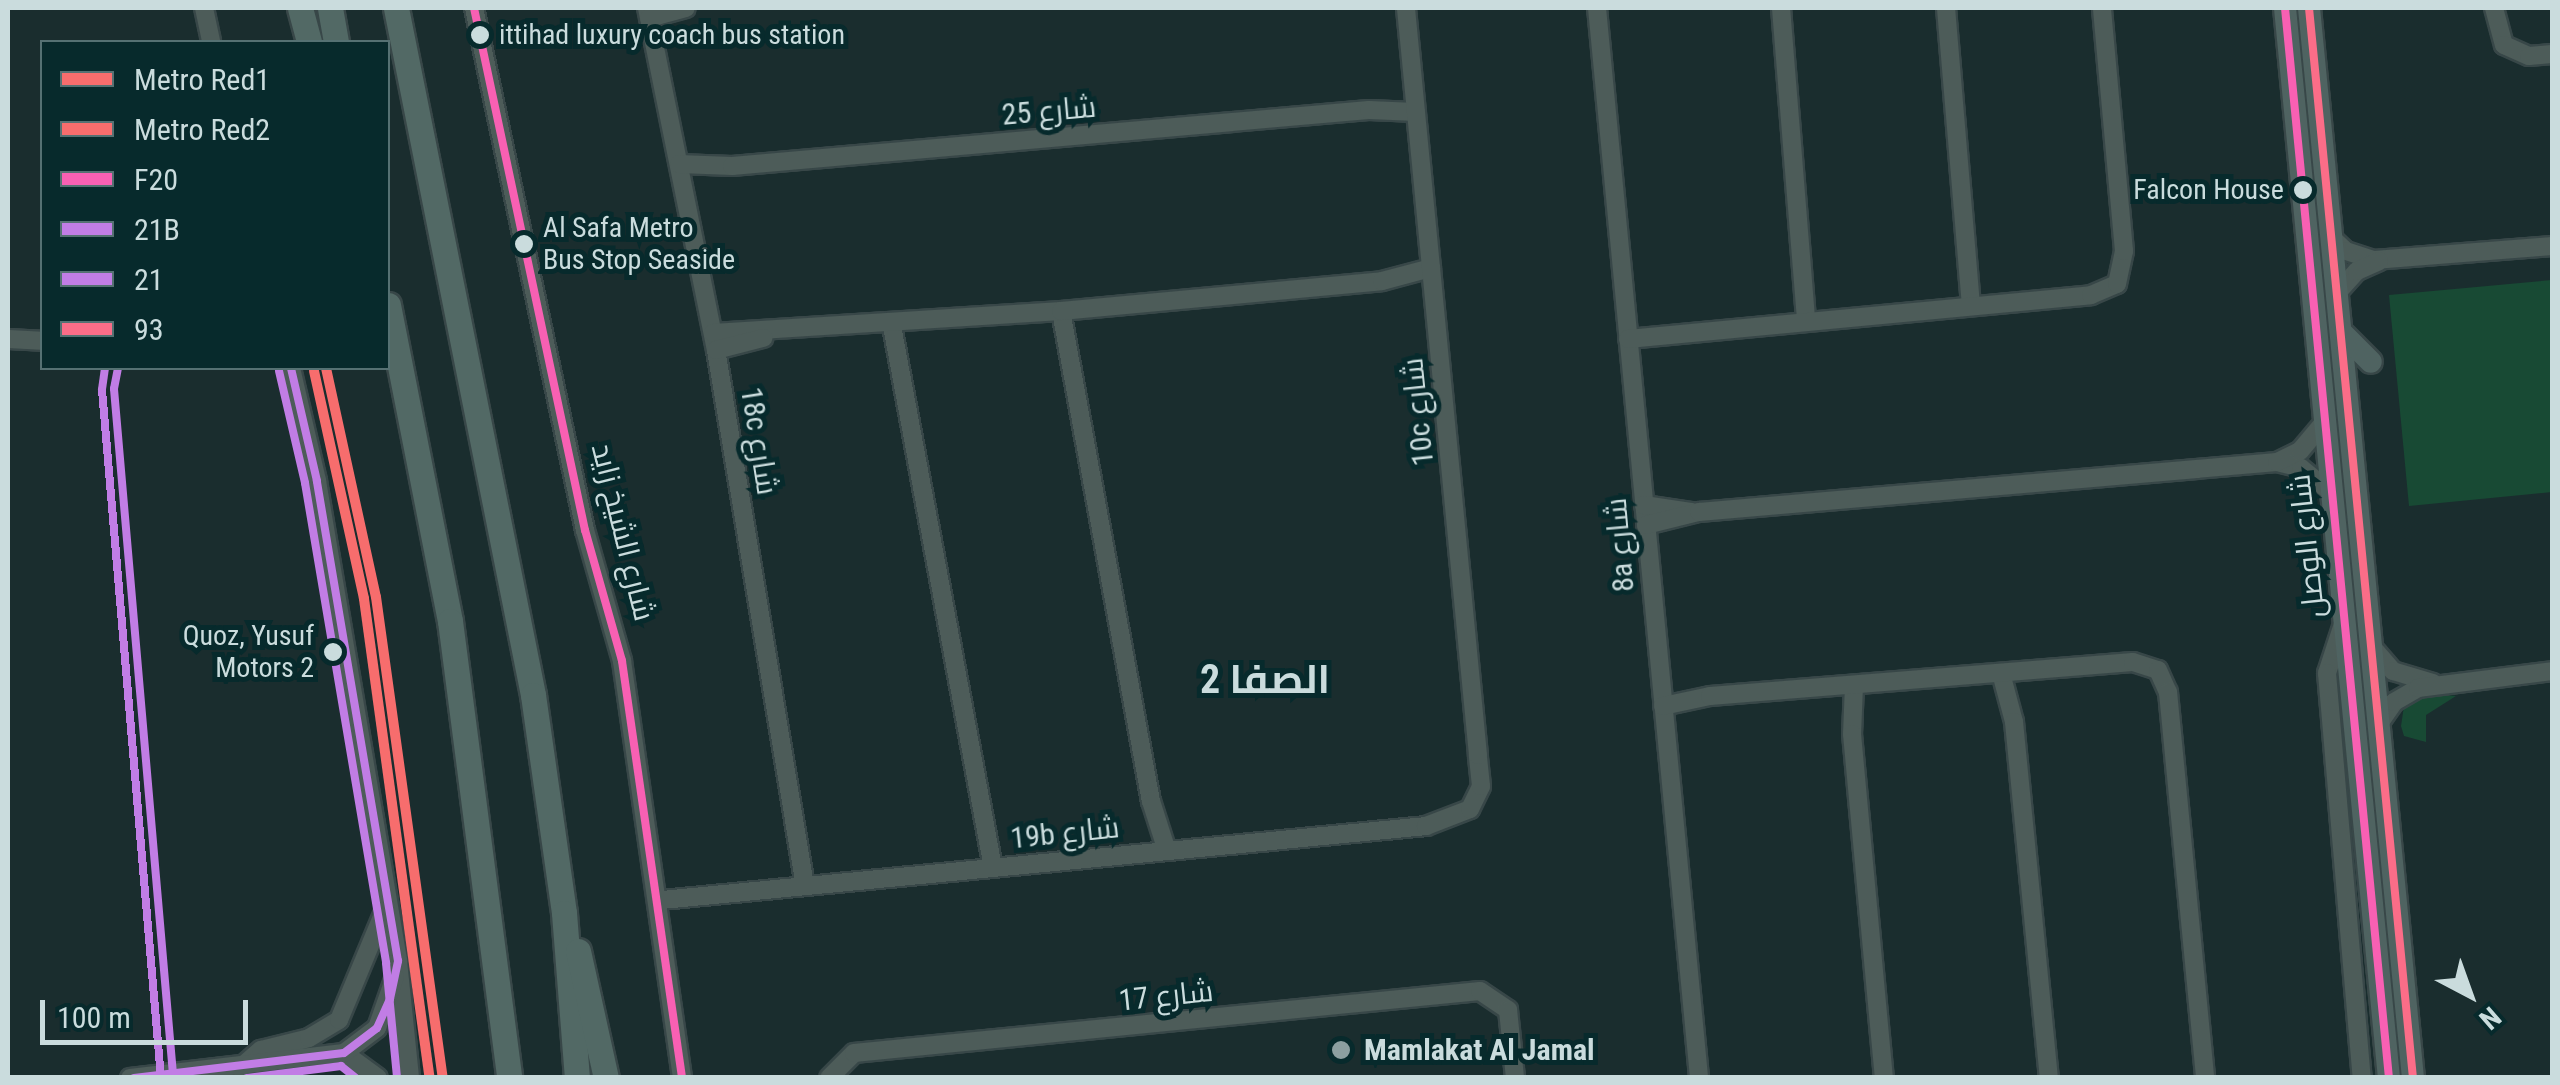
<!DOCTYPE html>
<html>
<head>
<meta charset="utf-8">
<style>
	body { margin:0 }
	#map { position:relative; width:2560px; height:1085px; overflow:hidden; background:#1a2d2e; font-family:"Roboto Condensed",Cairo,sans-serif }
	div>[style] { position:absolute }
	.green>* { inset:0; background:#184a34 }
	.roads { filter:drop-shadow(2px 0 #384748) drop-shadow(-2px 0 #384748) drop-shadow(0 2px #384748) drop-shadow(0 -2px #384748) }
	.minor>* { height:18px; margin:-9px; padding:0 9px; transform-origin:9px; border-radius:9px; background:#4d5c59 }
	.major>* { height:22px; margin:-11px; padding:0 11px; transform-origin:11px; border-radius:11px; background:#4f6361 }
	.highway>* { height:25px; margin:-12.5px; padding:0 12.5px; transform-origin:12.5px; border-radius:12.5px; background:#526965 }
	.bus-1>* { height:8px; margin:-4px; padding:0 4px; transform-origin:4px; border-radius:4px; background:#f860b3 }
	.bus-2>* { height:8px; margin:-4px; padding:0 4px; transform-origin:4px; border-radius:4px; background:#c17de5 }
	.bus-3>* { height:8px; margin:-4px; padding:0 4px; transform-origin:4px; border-radius:4px; background:#c17de5 }
	.bus-4>* { height:8px; margin:-4px; padding:0 4px; transform-origin:4px; border-radius:4px; background:#fb6d88 }
	.metro-1>* { height:10px; margin:-5px; padding:0 5px; transform-origin:5px; border-radius:5px; background:#f76d6d }
	.metro-2>* { height:10px; margin:-5px; padding:0 5px; transform-origin:5px; border-radius:5px; background:#f76d6d }
	.dots>* { width:28px; height:28px; translate:-50% -50%; box-sizing:border-box; border:5px solid #072a2c; border-radius:50% }
	span { translate:-50% -50%; white-space:nowrap; text-align:center; line-height:1.15; -webkit-text-stroke:10px #072a2c; paint-order:stroke }
	.bus-label { font-size:28px; color:#cadcdd }
	.left { translate:0 -50%; text-align:left }
	.right { translate:-100% -50%; text-align:right }
	.street-label { font-size:30px; color:#cadcdd }
	.poi-label { font-size:30px; color:#cadcdd; font-weight:700 }
	.district-label { font-size:40px; color:#cadcdd; font-weight:700 }
	.frame { position:absolute; inset:0; border:10px solid #cadcdd; pointer-events:none }
	.legend { position:absolute; left:40px; top:40px; width:350px; height:330px; box-sizing:border-box; background:#072a2c; border:2px solid #557173; margin:0; padding:12px 18px; list-style:none; font-size:30px; color:#cadcdd }
	.legend li { display:flex; align-items:center; gap:20px; height:50px }
	.legend b { width:50px; border:2px solid #557173 }
	.north { position:absolute; left:2420px; top:945px; width:100px; height:100px; -webkit-text-stroke:8px #072a2c; paint-order:stroke; rotate:139deg; font-size:28px; font-weight:700; line-height:40px; text-align:center; color:#cadcdd }
	.north::after { content:''; display:block; margin:auto; width:35px; height:45px; background:#cadcdd; clip-path:polygon(50% 0,100% 100%,50% 72%,0 100%) }
	.scale { position:absolute; left:40px; top:1000px; width:208px; height:45px; box-sizing:border-box; border:5px solid #cadcdd; border-top:0; padding-left:12px; font-size:30px; line-height:35px; white-space:nowrap; color:#cadcdd; -webkit-text-stroke:8px #072a2c; paint-order:stroke }
</style>
</head>
<body>
<div id="map">
	<div class="green">
		<div style="clip-path:polygon(2552px 280px,2552px 492px,2409px 506px,2389px 295px)"></div>
		<div style="clip-path:polygon(2417px 692px,2456px 696px,2426px 715px,2426px 742px,2404px 736px,2401px 726px,2404px 706px)"></div>
	</div>
	<div class="roads">
		<div class="minor">
			<div style="left:204px;top:8px;width:35px;rotate:78deg"></div>
			<div style="left:474px;top:8px;width:534px;rotate:78deg"></div>
			<div style="left:585px;top:530px;width:136px;rotate:74.2deg"></div>
			<div style="left:622px;top:661px;width:421px;rotate:81.8deg"></div>
			<div style="left:647px;top:8px;width:349px;rotate:78.6deg"></div>
			<div style="left:716px;top:350px;width:543px;rotate:80.57deg"></div>
			<div style="left:1597px;top:8px;width:1075px;rotate:84.55deg"></div>
			<div style="left:1781px;top:8px;width:311px;rotate:85.4deg"></div>
			<div style="left:1946px;top:8px;width:297px;rotate:85.2deg"></div>
			<div style="left:2494px;top:8px;width:38px;rotate:75deg"></div>
			<div style="left:2504px;top:45px;width:27px;rotate:24deg"></div>
			<div style="left:2529px;top:56px;width:23px;rotate:-5deg"></div>
			<div style="left:649px;top:18px;width:38px;rotate:-15deg"></div>
			<div style="left:679px;top:164px;width:53px;rotate:2.2deg"></div>
			<div style="left:732px;top:166px;width:639px;rotate:-5.02deg"></div>
			<div style="left:1369px;top:110px;width:47px;rotate:2.4deg"></div>
			<div style="left:2332px;top:238px;width:19px;rotate:43deg"></div>
			<div style="left:2346px;top:251px;width:29px;rotate:18deg"></div>
			<div style="left:2374px;top:260px;width:179px;rotate:-4.5deg"></div>
			<div style="left:2337px;top:293px;width:30px;rotate:-48deg"></div>
			<div style="left:2357px;top:271px;width:24px;rotate:-24deg"></div>
			<div style="left:1061px;top:311px;width:498px;rotate:79.6deg"></div>
			<div style="left:1151px;top:801px;width:52px;rotate:72.3deg"></div>
			<div style="left:892px;top:326px;width:551px;rotate:79.44deg"></div>
			<div style="left:713px;top:333px;width:349px;rotate:-3.6deg"></div>
			<div style="left:1061px;top:311px;width:322px;rotate:-5.3deg"></div>
			<div style="left:1382px;top:281px;width:51px;rotate:-14.9deg"></div>
			<div style="left:8px;top:339px;width:34px;rotate:3deg"></div>
			<div style="left:1628px;top:339px;width:465px;rotate:-5.4deg"></div>
			<div style="left:2091px;top:295px;width:28px;rotate:-23deg"></div>
			<div style="left:2117px;top:284px;width:34px;rotate:-78deg"></div>
			<div style="left:2124px;top:251px;width:244px;rotate:-95.2deg"></div>
			<div style="left:716px;top:350px;width:49px;rotate:-14.3deg"></div>
			<div style="left:291px;top:368px;width:116px;rotate:77deg"></div>
			<div style="left:317px;top:481px;width:487px;rotate:80.4deg"></div>
			<div style="left:398px;top:961px;width:118px;rotate:84.1deg"></div>
			<div style="left:2277px;top:462px;width:25px;rotate:14deg"></div>
			<div style="left:2301px;top:468px;width:38px;rotate:39deg"></div>
			<div style="left:1644px;top:505px;width:49px;rotate:8.3deg"></div>
			<div style="left:1646px;top:525px;width:55px;rotate:-13.8deg"></div>
			<div style="left:1699px;top:512px;width:580px;rotate:-4.94deg"></div>
			<div style="left:2277px;top:462px;width:25px;rotate:-26deg"></div>
			<div style="left:2300px;top:451px;width:38px;rotate:-50deg"></div>
			<div style="left:2343px;top:624px;width:52px;rotate:108.1deg"></div>
			<div style="left:2327px;top:673px;width:407px;rotate:85.1deg"></div>
			<div style="left:2372px;top:647px;width:32px;rotate:49deg"></div>
			<div style="left:2393px;top:671px;width:42px;rotate:16.7deg"></div>
			<div style="left:2001px;top:673px;width:51px;rotate:75.1deg"></div>
			<div style="left:2014px;top:722px;width:358px;rotate:84.4deg"></div>
			<div style="left:1854px;top:685px;width:49px;rotate:92.3deg"></div>
			<div style="left:1852px;top:734px;width:345px;rotate:84.7deg"></div>
			<div style="left:1663px;top:706px;width:48px;rotate:-12deg"></div>
			<div style="left:1710px;top:696px;width:424px;rotate:-4.6deg"></div>
			<div style="left:2133px;top:662px;width:26px;rotate:18deg"></div>
			<div style="left:2158px;top:670px;width:24px;rotate:66deg"></div>
			<div style="left:2168px;top:692px;width:388px;rotate:84.5deg"></div>
			<div style="left:2378px;top:725px;width:28px;rotate:-55deg"></div>
			<div style="left:2394px;top:702px;width:28px;rotate:-30deg"></div>
			<div style="left:2418px;top:688px;width:135px;rotate:-7.2deg"></div>
			<div style="left:662px;top:900px;width:768px;rotate:-5.53deg"></div>
			<div style="left:1426px;top:826px;width:47px;rotate:-21.1deg"></div>
			<div style="left:1470px;top:809px;width:25px;rotate:-64deg"></div>
			<div style="left:1481px;top:786px;width:31px;rotate:-96deg"></div>
			<div style="left:1478px;top:755px;width:750px;rotate:-95.51deg"></div>
			<div style="left:344px;top:1053px;width:42px;rotate:36.3deg"></div>
			<div style="left:240px;top:1068px;width:28px;rotate:-41deg"></div>
			<div style="left:261px;top:1050px;width:49px;rotate:-14deg"></div>
			<div style="left:309px;top:1038px;width:35px;rotate:-31deg"></div>
			<div style="left:339px;top:1020px;width:122px;rotate:-67.4deg"></div>
			<div style="left:130px;top:1078px;width:215px;rotate:-6.7deg"></div>
			<div style="left:344px;top:1053px;width:41px;rotate:-37.1deg"></div>
			<div style="left:377px;top:1028px;width:54px;rotate:-70.6deg"></div>
			<div style="left:829px;top:1078px;width:35px;rotate:-45deg"></div>
			<div style="left:854px;top:1053px;width:629px;rotate:-5.66deg"></div>
			<div style="left:1480px;top:991px;width:34px;rotate:34deg"></div>
			<div style="left:1508px;top:1010px;width:68px;rotate:84.1deg"></div>
		</div>
		<div class="major">
			<div style="left:2285px;top:8px;width:1075px;rotate:84.45deg"></div>
			<div style="left:2309px;top:8px;width:1075px;rotate:84.45deg"></div>
			<div style="left:2341px;top:332px;width:42px;rotate:45deg"></div>
		</div>
		<div class="highway">
			<div style="left:300px;top:8px;width:35px;rotate:75deg"></div>
			<div style="left:330px;top:8px;width:35px;rotate:80deg"></div>
			<div style="left:396px;top:8px;width:701px;rotate:78.72deg"></div>
			<div style="left:533px;top:695px;width:220px;rotate:81.9deg"></div>
			<div style="left:564px;top:913px;width:166px;rotate:85.5deg"></div>
			<div style="left:388px;top:305px;width:322px;rotate:78.9deg"></div>
			<div style="left:450px;top:621px;width:461px;rotate:82.6deg"></div>
			<div style="left:578px;top:951px;width:130px;rotate:77.6deg"></div>
		</div>
	</div>
	<div class="bus-1">
		<div style="left:474px;top:8px;width:534px;rotate:78deg"></div>
		<div style="left:585px;top:530px;width:136px;rotate:74.2deg"></div>
		<div style="left:622px;top:661px;width:421px;rotate:81.8deg"></div>
		<div style="left:2285px;top:8px;width:1075px;rotate:84.45deg"></div>
	</div>
	<div class="bus-2">
		<div style="left:118px;top:368px;width:21px;rotate:101deg"></div>
		<div style="left:114px;top:389px;width:688px;rotate:85.08deg"></div>
		<div style="left:134px;top:1078px;width:211px;rotate:-6.8deg"></div>
		<div style="left:344px;top:1053px;width:41px;rotate:-37.1deg"></div>
		<div style="left:377px;top:1028px;width:32px;rotate:-66deg"></div>
		<div style="left:390px;top:999px;width:39px;rotate:-78deg"></div>
		<div style="left:398px;top:961px;width:487px;rotate:-99.6deg"></div>
		<div style="left:317px;top:481px;width:116px;rotate:-103deg"></div>
	</div>
	<div class="bus-3">
		<div style="left:105px;top:368px;width:22px;rotate:98deg"></div>
		<div style="left:102px;top:390px;width:691px;rotate:85.1deg"></div>
		<div style="left:279px;top:371px;width:115px;rotate:76.9deg"></div>
		<div style="left:305px;top:483px;width:487px;rotate:80.4deg"></div>
		<div style="left:386px;top:963px;width:116px;rotate:84.5deg"></div>
		<div style="left:247px;top:1078px;width:95px;rotate:-7.3deg"></div>
		<div style="left:341px;top:1066px;width:19px;rotate:39deg"></div>
	</div>
	<div class="bus-4">
		<div style="left:2309px;top:8px;width:1075px;rotate:84.45deg"></div>
	</div>
	<div class="metro-1">
		<div style="left:326px;top:368px;width:234px;rotate:77.7deg"></div>
		<div style="left:376px;top:597px;width:486px;rotate:82.1deg"></div>
	</div>
	<div class="metro-2">
		<div style="left:314px;top:371px;width:233px;rotate:77.6deg"></div>
		<div style="left:364px;top:599px;width:484px;rotate:82.2deg"></div>
	</div>
	<div class="dots">
		<div style="left:480px;top:35px;background:#cadcdd"></div>
		<div style="left:2303px;top:190px;background:#cadcdd"></div>
		<div style="left:524px;top:244px;background:#cadcdd"></div>
		<div style="left:333px;top:652px;background:#cadcdd"></div>
		<div style="left:1341px;top:1050px;background:#8c9fa0"></div>
	</div>
	<div class="bus-label">
		<span class="left" style="left:499px;top:35px">ittihad luxury coach bus station</span>
		<span class="right" style="left:2284px;top:190px">Falcon House</span>
		<span class="left" style="left:543px;top:244px">Al Safa Metro<br>Bus Stop Seaside</span>
		<span class="right" style="left:314px;top:652px">Quoz, Yusuf<br>Motors 2</span>
	</div>
	<div class="street-label">
		<span style="left:1049px;top:111px;rotate:-5deg">شارع 25</span>
		<span style="left:1418px;top:412px;rotate:-96deg">10c شارع</span>
		<span style="left:759px;top:441px;rotate:81deg">18c شارع</span>
		<span style="left:623px;top:532px;rotate:76deg">شارع الشيخ زايد</span>
		<span style="left:1620px;top:545px;rotate:-95deg">8a شارع</span>
		<span style="left:2307px;top:546px;rotate:-96deg">شارع الوصل</span>
		<span style="left:1065px;top:833px;rotate:-6deg">19b شارع</span>
		<span style="left:1166px;top:996px;rotate:-6deg">شارع 17</span>
	</div>
	<div class="poi-label">
		<span class="left" style="left:1364px;top:1050px">Mamlakat Al Jamal</span>
	</div>
	<div class="district-label">
		<span style="left:1265px;top:680px">الصفا 2</span>
	</div>
	<div class="frame"></div>
	<ul class="legend">
	<li><b style="height:12px;background:#f76d6d"></b>Metro Red1</li>
	<li><b style="height:12px;background:#f76d6d"></b>Metro Red2</li>
	<li><b style="height:12px;background:#f860b3"></b>F20</li>
	<li><b style="height:12px;background:#c17de5"></b>21B</li>
	<li><b style="height:12px;background:#c17de5"></b>21</li>
	<li><b style="height:12px;background:#fb6d88"></b>93</li>
	</ul>
	<div class="north">N</div>
	<div class="scale">100 m</div>
</div>
</body>
</html>
